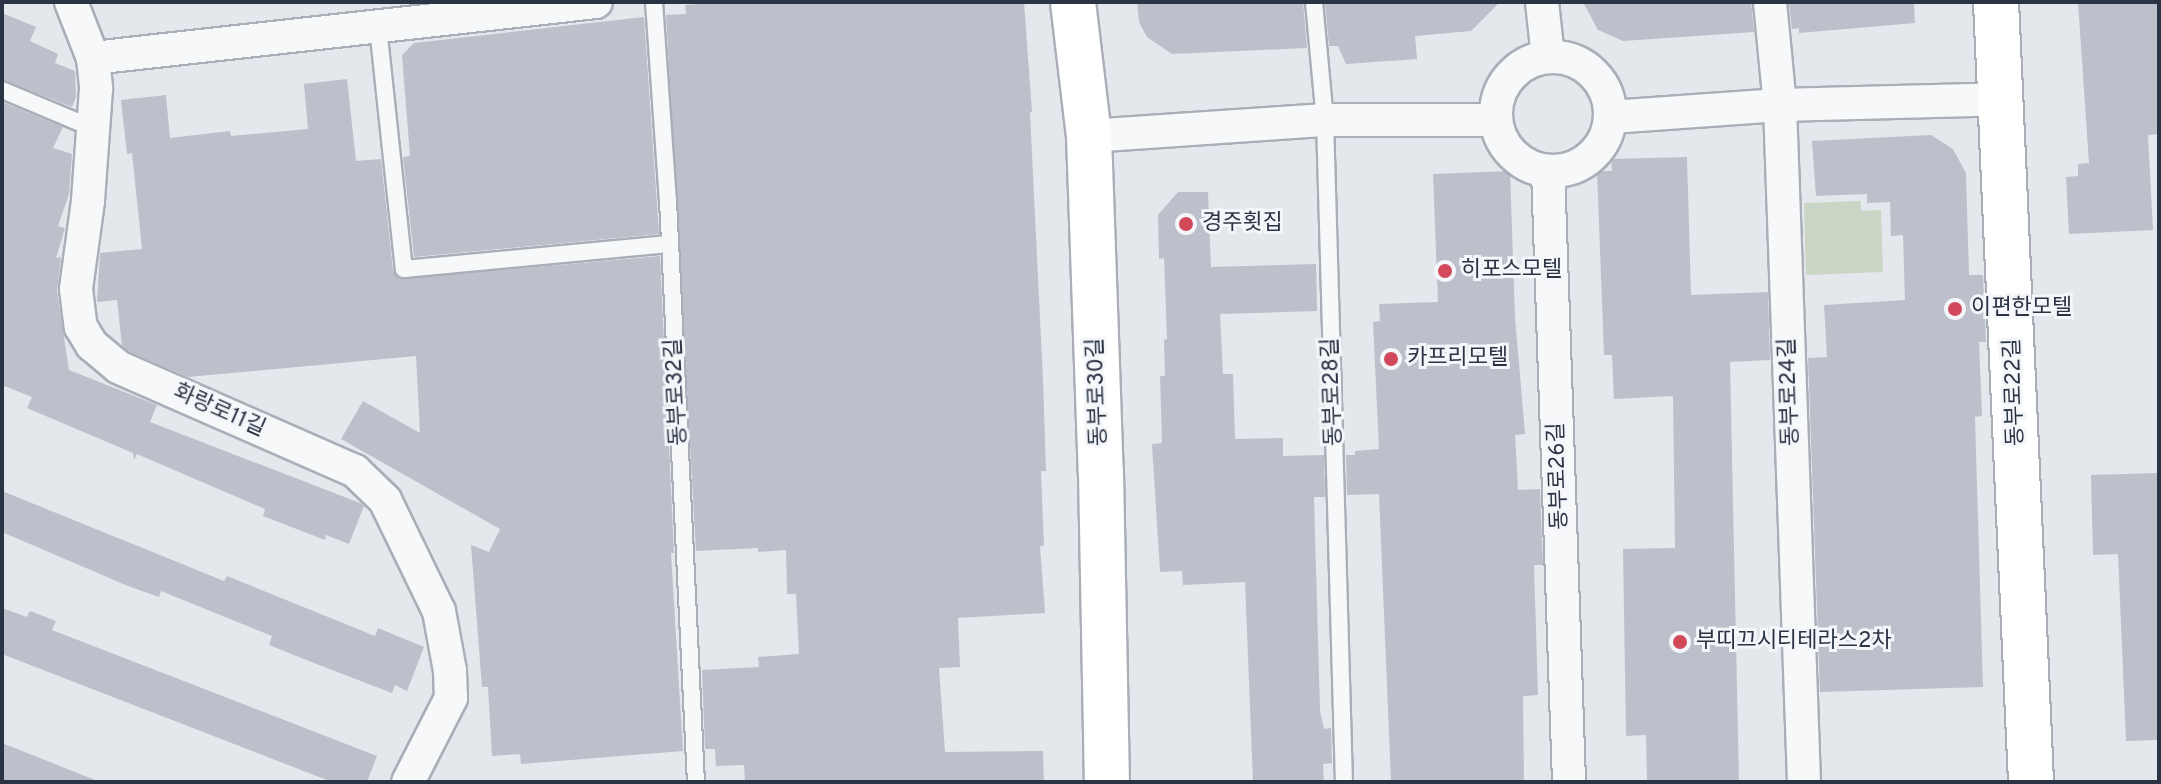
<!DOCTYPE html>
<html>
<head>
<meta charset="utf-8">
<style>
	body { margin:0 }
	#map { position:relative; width:2161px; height:784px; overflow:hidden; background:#e4e7ec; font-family:Overpass,"Noto Sans KR",sans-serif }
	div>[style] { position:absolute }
	.green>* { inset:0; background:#c9d6c5 }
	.building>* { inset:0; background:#bbc0ca }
	.roads { filter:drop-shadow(2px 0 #a9aeb7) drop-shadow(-2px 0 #a9aeb7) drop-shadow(0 2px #a9aeb7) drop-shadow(0 -2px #a9aeb7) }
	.lane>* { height:16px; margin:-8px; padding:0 8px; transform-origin:8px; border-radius:8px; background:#f7f8fa }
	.street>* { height:32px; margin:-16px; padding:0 16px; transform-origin:16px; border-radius:16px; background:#f7f8fa }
	.street>.ring { margin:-16px; padding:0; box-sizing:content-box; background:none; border:32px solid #f7f8fa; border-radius:50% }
	.secondary>* { height:44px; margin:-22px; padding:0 22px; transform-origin:22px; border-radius:22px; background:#fff }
	.dots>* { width:22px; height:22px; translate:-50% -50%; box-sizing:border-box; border:4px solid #f4f6f9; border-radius:50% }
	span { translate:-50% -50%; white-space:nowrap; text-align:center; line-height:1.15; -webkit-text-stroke:6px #f4f6f9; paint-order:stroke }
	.poi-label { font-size:22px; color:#2b3445 }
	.left { translate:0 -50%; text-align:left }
	.street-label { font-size:22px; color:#2b3445 }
	.frame { position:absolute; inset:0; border:4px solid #2b3445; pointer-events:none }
</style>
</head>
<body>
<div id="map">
	<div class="green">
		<div style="clip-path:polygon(1861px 201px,1861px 211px,1881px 210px,1883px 272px,1806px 275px,1804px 203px)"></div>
	</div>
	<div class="building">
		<div style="clip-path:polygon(731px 2px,1024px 2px,1032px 112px,1030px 112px,1043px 381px,1046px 471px,1041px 471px,1044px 546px,1040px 546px,1045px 613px,958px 618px,960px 667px,939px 668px,945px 752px,1043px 751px,1044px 782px,745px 782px,744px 765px,716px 766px,715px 749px,705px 749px,702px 670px,759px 667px,758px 657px,799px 654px,796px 594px,787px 594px,786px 550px,758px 552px,758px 548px,696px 551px,666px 15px,686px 14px,685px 5px)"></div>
		<div style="clip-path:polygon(1137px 2px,1303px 2px,1307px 48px,1172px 54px,1147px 37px,1139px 22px)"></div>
		<div style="clip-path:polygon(1325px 2px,1500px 2px,1471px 31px,1415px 36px,1417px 59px,1346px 64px,1338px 46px,1329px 46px)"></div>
		<div style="clip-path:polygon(1583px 2px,1751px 2px,1754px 32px,1623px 41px,1598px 30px)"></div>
		<div style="clip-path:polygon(1789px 2px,1914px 2px,1915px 23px,1799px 33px,1799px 28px,1792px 29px)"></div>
		<div style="clip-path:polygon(2078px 2px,2159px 2px,2159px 134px,2148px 135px,2153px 230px,2069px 234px,2066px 177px,2078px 176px,2078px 164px,2089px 163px)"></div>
		<div style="clip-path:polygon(2px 13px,36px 27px,30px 41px,58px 54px,55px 63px,75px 71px,76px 97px,72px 107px,2px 79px)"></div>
		<div style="clip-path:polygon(644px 17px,659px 234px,414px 257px,403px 157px,410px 156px,402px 55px,414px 43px)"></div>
		<div style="clip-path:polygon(347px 79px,356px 161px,381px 159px,393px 270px,399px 279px,660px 256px,674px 553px,671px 553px,683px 751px,521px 764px,520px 754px,492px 756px,488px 687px,482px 687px,471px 545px,489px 552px,500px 529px,341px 439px,363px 401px,420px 433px,416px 356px,188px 377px,128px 351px,122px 345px,117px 300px,97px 302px,100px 253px,142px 249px,132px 153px,127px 154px,121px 100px,166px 95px,170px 138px,230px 131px,231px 136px,308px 129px,304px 84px)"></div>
		<div style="clip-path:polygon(2px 102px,63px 127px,53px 148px,72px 154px,69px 194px,58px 226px,65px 228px,56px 258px,61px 257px,57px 291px,69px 370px,157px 405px,150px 422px,360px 503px,364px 506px,349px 544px,326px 535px,325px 540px,263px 516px,265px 509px,137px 454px,134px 460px,133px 453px,27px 408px,32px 397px,2px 385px)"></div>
		<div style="clip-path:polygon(1931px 135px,1953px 149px,1966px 173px,1969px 275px,1983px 275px,1986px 342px,1979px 342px,1982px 416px,1975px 417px,1983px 687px,1820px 692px,1808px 358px,1827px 357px,1824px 305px,1905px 300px,1903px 235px,1891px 236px,1890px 202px,1867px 203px,1867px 194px,1816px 196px,1812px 141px)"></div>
		<div style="clip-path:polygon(1687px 157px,1691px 295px,1768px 292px,1770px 360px,1730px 362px,1739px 782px,1647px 782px,1646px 735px,1626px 736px,1623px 549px,1675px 548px,1673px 396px,1614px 399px,1612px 355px,1604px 355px,1597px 171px,1612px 171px,1611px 159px)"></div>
		<div style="clip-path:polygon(1510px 171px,1515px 317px,1525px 434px,1515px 435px,1518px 490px,1540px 489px,1543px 565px,1534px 565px,1538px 695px,1523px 696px,1524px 782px,1391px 782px,1379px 494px,1347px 495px,1346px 455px,1355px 455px,1355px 451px,1379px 449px,1373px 322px,1380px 321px,1379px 304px,1438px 302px,1433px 174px)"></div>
		<div style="clip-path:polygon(1178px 192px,1208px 192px,1211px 267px,1316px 264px,1317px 311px,1220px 314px,1223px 374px,1233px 374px,1235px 439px,1283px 438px,1283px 456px,1324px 455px,1325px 497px,1314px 497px,1320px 711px,1324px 729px,1331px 728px,1332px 763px,1323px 764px,1324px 782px,1253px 782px,1245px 582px,1183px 585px,1182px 571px,1160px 572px,1152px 444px,1162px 443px,1160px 376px,1165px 376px,1164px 340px,1167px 339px,1164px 258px,1159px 259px,1158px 215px)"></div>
		<div style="clip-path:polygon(2159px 473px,2159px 740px,2126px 741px,2118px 554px,2093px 555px,2091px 475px)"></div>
		<div style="clip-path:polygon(2px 491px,224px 581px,227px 576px,375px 636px,378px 628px,424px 647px,407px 691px,395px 685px,392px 693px,319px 665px,269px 645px,272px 636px,161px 591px,159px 597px,128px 586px,2px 532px)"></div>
		<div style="clip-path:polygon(2px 608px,27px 617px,30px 611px,56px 621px,52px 630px,377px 756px,367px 782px,332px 782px,2px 654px)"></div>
		<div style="clip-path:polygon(2px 743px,95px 780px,95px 782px,2px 782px)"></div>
	</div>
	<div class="roads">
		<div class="lane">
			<div style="left:654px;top:2px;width:198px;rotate:86deg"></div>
			<div style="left:668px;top:200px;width:583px;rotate:87.25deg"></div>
			<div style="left:1314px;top:2px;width:119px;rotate:84.7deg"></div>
			<div style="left:1325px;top:120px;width:662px;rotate:88.36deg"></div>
			<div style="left:378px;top:27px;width:243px;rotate:83.9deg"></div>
			<div style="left:404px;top:269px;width:266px;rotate:-5.4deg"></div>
			<div style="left:2px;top:90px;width:101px;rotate:22.8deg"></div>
		</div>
		<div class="street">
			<div style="left:71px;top:2px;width:60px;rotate:68.6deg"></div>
			<div style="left:93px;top:58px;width:31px;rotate:84deg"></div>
			<div style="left:96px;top:89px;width:112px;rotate:94.1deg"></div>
			<div style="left:88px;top:201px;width:89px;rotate:97.8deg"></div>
			<div style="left:76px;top:289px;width:38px;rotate:83deg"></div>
			<div style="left:81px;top:327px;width:21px;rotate:59deg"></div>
			<div style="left:92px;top:345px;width:34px;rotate:40deg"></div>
			<div style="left:118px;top:367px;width:259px;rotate:23.7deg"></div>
			<div style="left:355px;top:471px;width:42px;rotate:44deg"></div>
			<div style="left:385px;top:500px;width:123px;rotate:64.1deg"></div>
			<div style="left:439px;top:611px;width:61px;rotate:79.6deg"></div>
			<div style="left:450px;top:671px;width:27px;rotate:88deg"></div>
			<div style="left:451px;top:698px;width:94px;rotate:117.1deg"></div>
			<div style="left:1542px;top:2px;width:55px;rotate:83.8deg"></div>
			<div style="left:1770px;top:2px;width:103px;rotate:84.5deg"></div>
			<div style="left:1780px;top:105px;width:677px;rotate:87.97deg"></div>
			<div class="ring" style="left:1496px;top:57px;width:82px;height:82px"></div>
			<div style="left:93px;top:58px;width:506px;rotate:-6.35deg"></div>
			<div style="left:1611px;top:117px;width:169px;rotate:-4.1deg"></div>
			<div style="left:1780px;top:105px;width:222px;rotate:-1.5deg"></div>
			<div style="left:1089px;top:136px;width:237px;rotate:-3.9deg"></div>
			<div style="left:1325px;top:120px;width:171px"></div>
			<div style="left:1548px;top:171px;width:611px;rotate:88.03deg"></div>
		</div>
		<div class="secondary">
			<div style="left:1073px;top:2px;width:135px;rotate:83.2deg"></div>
			<div style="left:1089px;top:136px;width:337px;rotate:88deg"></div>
			<div style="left:1101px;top:473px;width:309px;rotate:88.9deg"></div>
			<div style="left:1996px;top:2px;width:781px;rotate:87.43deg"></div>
		</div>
	</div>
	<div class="dots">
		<div style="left:1186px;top:224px;background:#d1495b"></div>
		<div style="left:1445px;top:271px;background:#d1495b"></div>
		<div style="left:1955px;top:309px;background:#d1495b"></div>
		<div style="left:1391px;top:359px;background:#d1495b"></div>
		<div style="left:1680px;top:642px;background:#d1495b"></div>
	</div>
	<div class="poi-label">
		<span class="left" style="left:1202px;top:224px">경주횟집</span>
		<span class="left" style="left:1461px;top:271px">히포스모텔</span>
		<span class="left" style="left:1971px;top:309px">이편한모텔</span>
		<span class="left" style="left:1407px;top:359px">카프리모텔</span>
		<span class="left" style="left:1696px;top:642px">부띠끄시티테라스2차</span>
	</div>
	<div class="street-label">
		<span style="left:677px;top:392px;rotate:-93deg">동부로32길</span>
		<span style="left:1098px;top:392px;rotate:-92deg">동부로30길</span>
		<span style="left:1333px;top:392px;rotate:-92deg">동부로28길</span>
		<span style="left:1790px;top:392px;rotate:-92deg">동부로24길</span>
		<span style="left:2015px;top:392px;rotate:-92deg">동부로22길</span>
		<span style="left:219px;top:411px;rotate:24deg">화랑로11길</span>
		<span style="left:1559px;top:476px;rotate:-92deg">동부로26길</span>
	</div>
	<div class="frame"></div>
</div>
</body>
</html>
